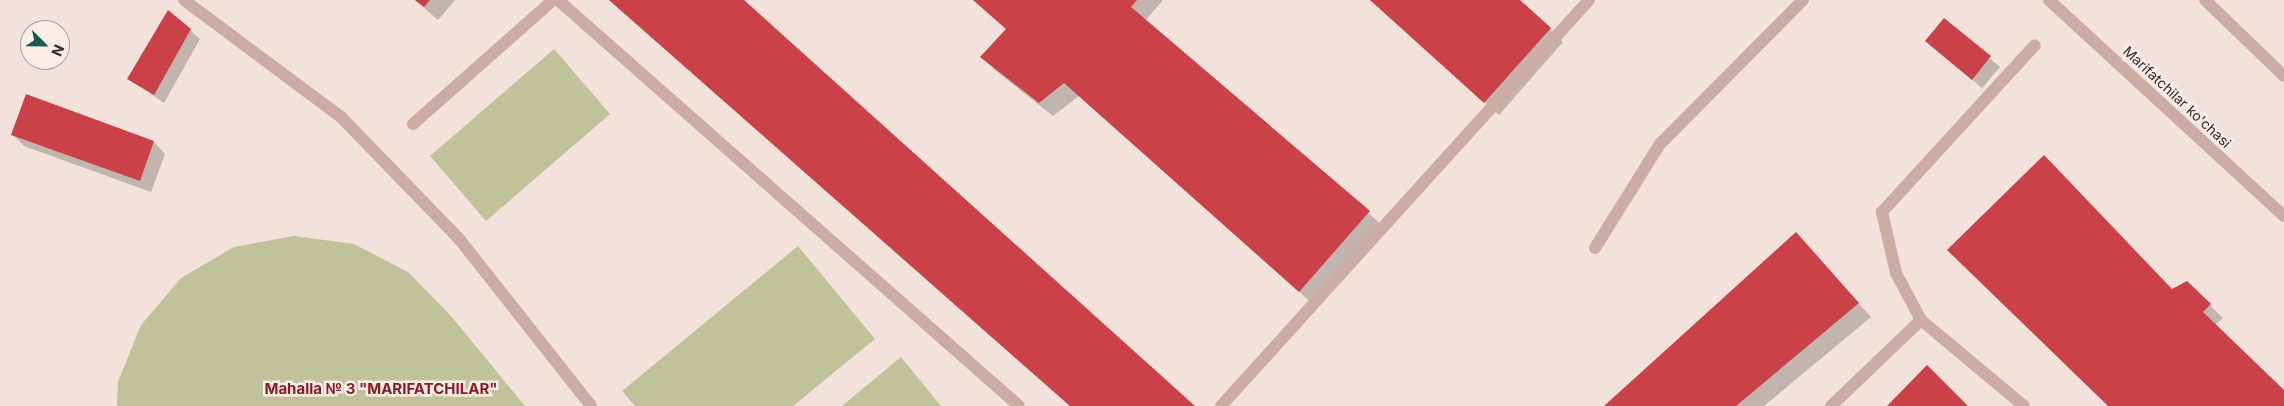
<!DOCTYPE html>
<html>
<head>
<meta charset="utf-8">
<style>
	body { margin:0 }
	#map { position:relative; width:2284px; height:406px; overflow:hidden; background:#f3e1db; font-family:Inter,sans-serif }
	div>[style] { position:absolute }
	.green>* { inset:0; background:#c0c29a }
	.shadow>* { inset:0; background:#0003 }
	.building>* { inset:0; background:#ca4147 }
	.service>* { height:12px; margin:-6px; padding:0 6px; transform-origin:6px; border-radius:6px; background:#cbada6 }
	.minor>* { height:12px; margin:-6px; padding:0 6px; transform-origin:6px; border-radius:6px; background:#cbada6 }
	.tertiary>* { height:12px; margin:-6px; padding:0 6px; transform-origin:6px; border-radius:6px; background:#cbada6 }
	span { translate:-50% -50%; white-space:nowrap; text-align:center; line-height:1.15; -webkit-text-stroke:5px #faece7; paint-order:stroke }
	.street-label { font-size:14px; color:#372827 }
	.neighbourhood-label { font-size:15px; color:#891d22; font-weight:700 }
	.north { position:absolute; left:20px; top:20px; width:50px; height:50px; box-sizing:border-box; background:#faece7; border:1px solid #ac9e9a; border-radius:50%; rotate:113deg; font-size:14px; font-weight:700; line-height:20px; text-align:center; color:#372827 }
	.north::after { content:''; display:block; margin:auto; width:18px; height:22px; background:#1b5a4d; clip-path:polygon(50% 0,100% 100%,50% 72%,0 100%) }
</style>
</head>
<body>
<div id="map">
	<div class="green">
		<div style="clip-path:polygon(554px 49px,610px 114px,486px 221px,430px 156px)"></div>
		<div style="clip-path:polygon(294px 236px,354px 244px,408px 272px,451px 316px,525px 406px,117px 406px,118px 382px,141px 325px,181px 278px,234px 247px)"></div>
		<div style="clip-path:polygon(798px 246px,875px 339px,793px 406px,635px 406px,622px 391px)"></div>
		<div style="clip-path:polygon(901px 357px,941px 406px,842px 406px)"></div>
	</div>
	<div class="shadow">
		<div style="clip-path:polygon(415px 0,455px 0,438px 20px)"></div>
		<div style="clip-path:polygon(609px 0,742px 0,1193px 406px,1070px 406px)"></div>
		<div style="clip-path:polygon(974px 0,1163px 0,1145px 21px,1383px 226px,1314px 305px,1079px 96px,1053px 116px,996px 71px,982px 57px,1007px 30px)"></div>
		<div style="clip-path:polygon(1370px 0,1519px 0,1563px 42px,1499px 115px)"></div>
		<div style="clip-path:polygon(1944px 20px,2000px 67px,1982px 88px,1927px 41px)"></div>
		<div style="clip-path:polygon(190px 30px,200px 39px,164px 103px,129px 78px)"></div>
		<div style="clip-path:polygon(12px 134px,154px 142px,165px 154px,151px 192px,24px 146px)"></div>
		<div style="clip-path:polygon(1796px 234px,1871px 317px,1764px 406px,1605px 406px)"></div>
		<div style="clip-path:polygon(2187px 283px,2223px 318px,2215px 325px,2284px 392px,2284px 406px,2109px 406px,2172px 290px)"></div>
	</div>
	<div class="building">
		<div style="clip-path:polygon(415px 0,430px 0,424px 7px)"></div>
		<div style="clip-path:polygon(609px 0,744px 0,1195px 406px,1070px 406px)"></div>
		<div style="clip-path:polygon(973px 0,1137px 0,1131px 7px,1370px 211px,1299px 292px,1064px 83px,1039px 103px,980px 57px,1006px 29px)"></div>
		<div style="clip-path:polygon(1370px 0,1520px 0,1551px 28px,1484px 103px)"></div>
		<div style="clip-path:polygon(168px 10px,191px 29px,154px 95px,127px 79px)"></div>
		<div style="clip-path:polygon(1944px 18px,1991px 56px,1972px 80px,1925px 41px)"></div>
		<div style="clip-path:polygon(26px 94px,154px 141px,140px 181px,11px 135px)"></div>
		<div style="clip-path:polygon(2044px 155px,2172px 289px,2187px 281px,2211px 304px,2203px 312px,2284px 390px,2284px 406px,2108px 406px,1947px 250px)"></div>
		<div style="clip-path:polygon(1796px 232px,1859px 303px,1736px 406px,1604px 406px)"></div>
		<div style="clip-path:polygon(1927px 365px,1968px 406px,1887px 406px)"></div>
	</div>
	<div class="service">
		<div style="left:184px;top:0;width:196px;rotate:36.7deg"></div>
		<div style="left:341px;top:117px;width:171px;rotate:45.9deg"></div>
		<div style="left:460px;top:240px;width:211px;rotate:51.7deg"></div>
		<div style="left:558px;top:0;width:614px;rotate:41.37deg"></div>
		<div style="left:413px;top:124px;width:187px;rotate:-41.5deg"></div>
		<div style="left:1595px;top:248px;width:123px;rotate:-58deg"></div>
		<div style="left:1660px;top:144px;width:203px;rotate:-45.2deg"></div>
		<div style="left:1221px;top:406px;width:548px;rotate:-47.81deg"></div>
	</div>
	<div class="minor">
		<div style="left:1921px;top:320px;width:134px;rotate:39.9deg"></div>
		<div style="left:1831px;top:406px;width:124px;rotate:-43.7deg"></div>
		<div style="left:1921px;top:320px;width:53px;rotate:-118deg"></div>
		<div style="left:1896px;top:273px;width:63px;rotate:-102.9deg"></div>
		<div style="left:1882px;top:212px;width:226px;rotate:-47.5deg"></div>
	</div>
	<div class="tertiary">
		<div style="left:2049px;top:0;width:319px;rotate:42.6deg"></div>
		<div style="left:2205px;top:0;width:110px;rotate:43.9deg"></div>
	</div>
	<div class="street-label">
		<span style="left:2177px;top:97px;rotate:43deg">Marifatchilar ko'chasi</span>
	</div>
	<div class="neighbourhood-label">
		<span style="left:381px;top:389px">Mahalla № 3 "MARIFATCHILAR"</span>
	</div>
	<div class="north">N</div>
</div>
</body>
</html>
